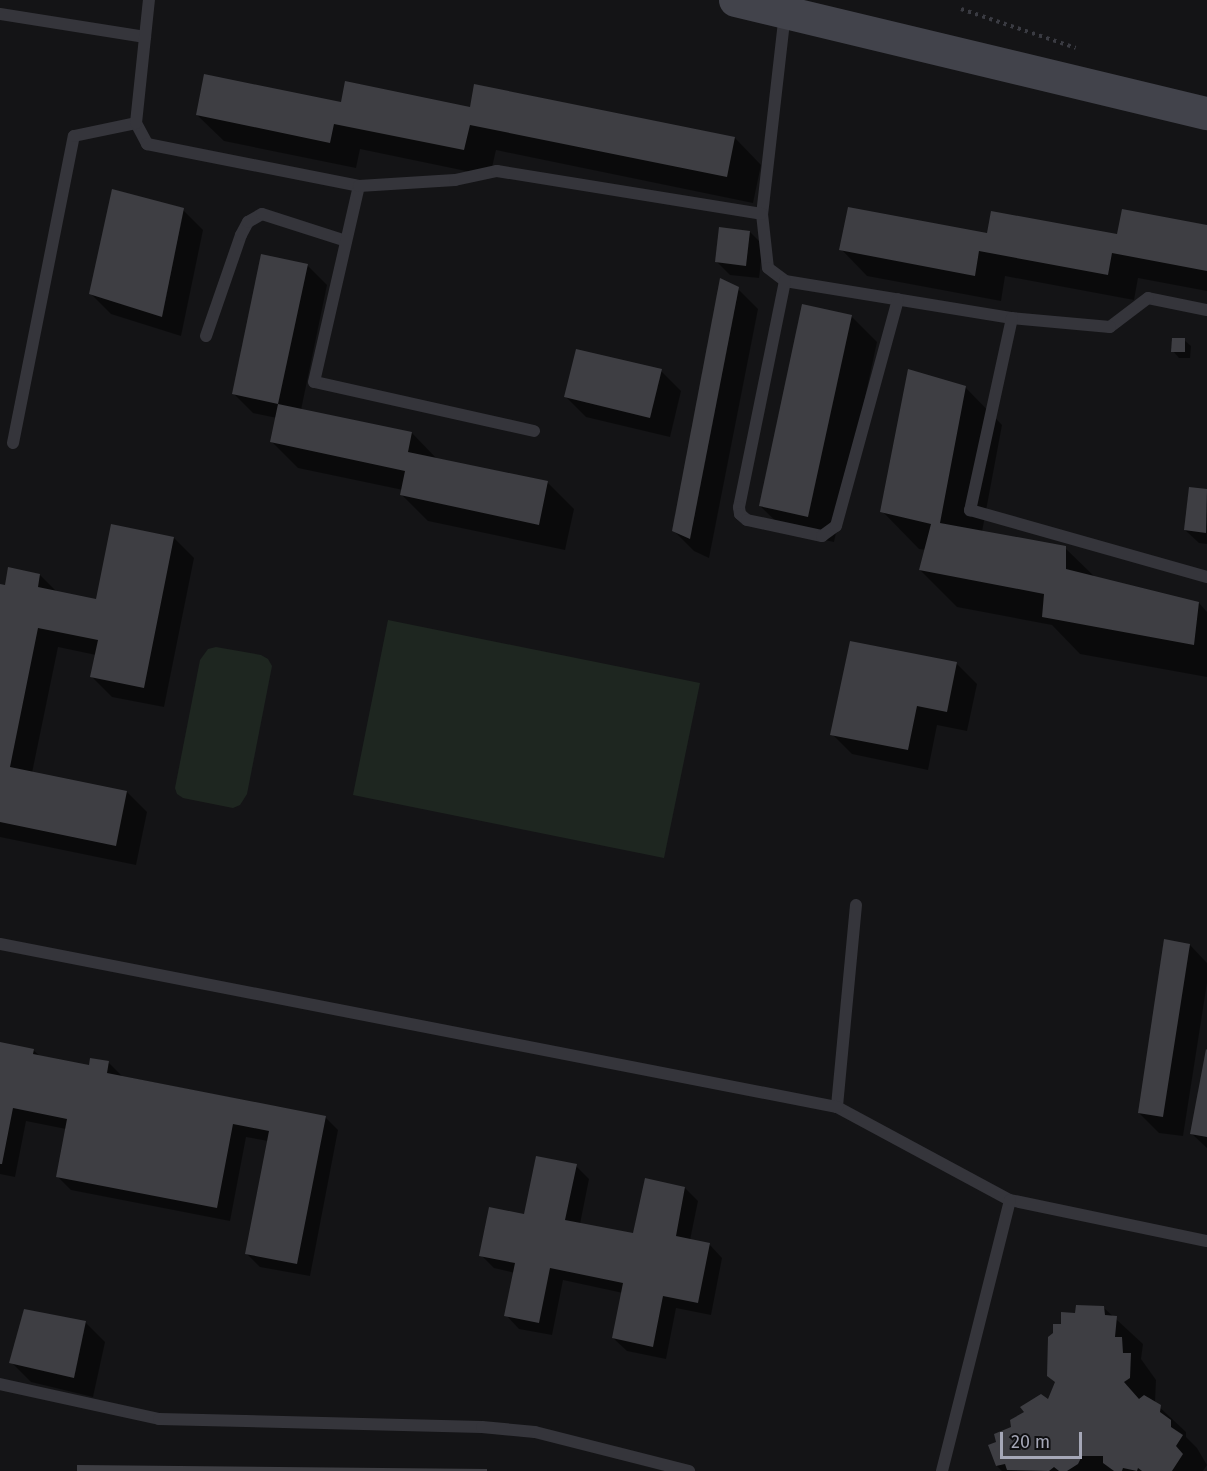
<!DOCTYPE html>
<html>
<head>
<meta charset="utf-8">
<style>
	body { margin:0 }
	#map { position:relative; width:1207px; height:1471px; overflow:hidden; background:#141416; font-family:"Fira Sans",sans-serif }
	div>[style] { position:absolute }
	.green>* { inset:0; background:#1e2620 }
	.shadow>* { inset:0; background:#0007 }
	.building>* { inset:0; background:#3e3e43 }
	.path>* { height:4px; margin-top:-2px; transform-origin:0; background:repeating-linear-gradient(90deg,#3a3b42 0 3px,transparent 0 7.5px) }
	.lane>* { height:12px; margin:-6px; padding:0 6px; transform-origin:6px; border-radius:6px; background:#35353b }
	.secondary>* { height:33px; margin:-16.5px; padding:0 16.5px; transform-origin:16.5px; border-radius:16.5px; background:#42434b }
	span { translate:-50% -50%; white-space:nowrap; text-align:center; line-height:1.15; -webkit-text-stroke:6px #0f0f11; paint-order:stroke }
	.scale { position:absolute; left:1000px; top:1432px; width:82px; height:27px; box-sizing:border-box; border:3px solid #a5a7b7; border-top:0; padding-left:8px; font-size:18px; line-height:21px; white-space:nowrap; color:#a5a7b7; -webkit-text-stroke:4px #0f0f11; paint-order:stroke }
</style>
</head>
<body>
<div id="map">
	<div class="green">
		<div style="clip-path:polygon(388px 620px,700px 683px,664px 858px,353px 795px)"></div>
		<div style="clip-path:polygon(216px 647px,261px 655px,268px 659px,272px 666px,247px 794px,240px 805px,233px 808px,183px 798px,177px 794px,175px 788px,200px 660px,208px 649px)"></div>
	</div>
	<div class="shadow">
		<div style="clip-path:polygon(476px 85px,735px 138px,761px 165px,753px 203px,496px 150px,490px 176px,360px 149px,356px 168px,224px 141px,197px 115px,342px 104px,471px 109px)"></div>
		<div style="clip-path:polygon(183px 210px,203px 230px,181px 336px,111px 314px,91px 294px)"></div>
		<div style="clip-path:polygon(1207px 227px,1207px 291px,1138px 278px,1134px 300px,1005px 276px,1001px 301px,867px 276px,841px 249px,988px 234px,1118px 236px)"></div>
		<div style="clip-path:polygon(750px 232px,763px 245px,759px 278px,730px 275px,716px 261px)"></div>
		<div style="clip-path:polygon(307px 265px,327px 285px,301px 410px,412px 433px,438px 460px,548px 483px,574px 509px,565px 550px,428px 521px,402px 495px,403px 490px,298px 468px,272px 442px,277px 418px,253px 413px,233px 393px)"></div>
		<div style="clip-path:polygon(738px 289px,758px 309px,709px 558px,694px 551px,674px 531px)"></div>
		<div style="clip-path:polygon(851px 316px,877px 342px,834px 542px,787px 532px,760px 506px)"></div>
		<div style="clip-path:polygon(1184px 340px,1191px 346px,1190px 358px,1179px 358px,1173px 351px)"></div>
		<div style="clip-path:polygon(661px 371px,681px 391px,670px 437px,586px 417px,566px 397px)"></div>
		<div style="clip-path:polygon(965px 387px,1002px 425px,982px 532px,1065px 548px,1096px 578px,1199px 603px,1207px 612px,1207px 677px,1080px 654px,1052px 625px,957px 607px,920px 570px,926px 550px,919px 549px,882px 511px)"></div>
		<div style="clip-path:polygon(1191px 489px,1207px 491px,1207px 544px,1199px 543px,1185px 530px)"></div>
		<div style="clip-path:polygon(174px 538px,194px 558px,164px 707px,112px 697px,92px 677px,96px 655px,58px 647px,32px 773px,127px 792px,147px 812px,136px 865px,0 837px,0 585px,6px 586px,40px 575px,57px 592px,97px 600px)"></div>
		<div style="clip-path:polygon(851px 643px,957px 664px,977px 684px,967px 731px,937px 725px,928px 770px,852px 754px,832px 734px)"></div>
		<div style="clip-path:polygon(1190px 945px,1207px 963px,1207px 983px,1183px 1136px,1159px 1133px,1139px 1113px)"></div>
		<div style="clip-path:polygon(0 1043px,33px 1050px,40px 1056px,90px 1066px,91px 1059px,109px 1063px,122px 1076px,325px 1117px,338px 1130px,310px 1276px,260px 1267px,246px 1253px,268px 1141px,246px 1137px,230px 1221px,71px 1190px,57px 1176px,66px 1129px,26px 1121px,15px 1177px,0 1174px)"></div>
		<div style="clip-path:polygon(1207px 1051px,1207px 1148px,1192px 1134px)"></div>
		<div style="clip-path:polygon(576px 1166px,589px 1179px,580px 1224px,634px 1235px,685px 1188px,698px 1201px,690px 1240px,709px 1244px,722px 1258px,711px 1315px,676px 1308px,666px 1359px,627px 1351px,613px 1338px,623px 1293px,563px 1280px,552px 1335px,519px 1329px,506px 1315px,515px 1273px,494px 1268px,481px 1255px)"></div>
		<div style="clip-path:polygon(1104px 1308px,1143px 1344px,1141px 1359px,1156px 1380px,1155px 1403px,1186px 1432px,1186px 1437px,1197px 1448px,1207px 1465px,1203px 1471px,1002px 1471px,997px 1466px,998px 1443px,1012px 1428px,1049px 1401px,1057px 1383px,1063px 1325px,1076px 1314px)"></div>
		<div style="clip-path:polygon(85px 1322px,105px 1342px,93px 1397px,31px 1382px,11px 1362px)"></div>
	</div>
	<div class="building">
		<div style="clip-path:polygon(204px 74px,341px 102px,345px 81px,470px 107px,474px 84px,735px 137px,727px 177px,470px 125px,464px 150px,334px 124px,330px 143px,196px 115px)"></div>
		<div style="clip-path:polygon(112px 189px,184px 208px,162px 317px,89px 294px)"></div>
		<div style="clip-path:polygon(848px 207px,987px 233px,991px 211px,1117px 234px,1122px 209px,1207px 225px,1207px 271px,1112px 253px,1108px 275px,979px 251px,975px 276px,839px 250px)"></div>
		<div style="clip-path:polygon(719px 227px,750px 231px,746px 266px,715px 262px)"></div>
		<div style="clip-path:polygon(261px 254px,308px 264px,278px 404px,232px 394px)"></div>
		<div style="clip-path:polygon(720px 278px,739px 287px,690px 539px,672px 531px)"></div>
		<div style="clip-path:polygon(802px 304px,852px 315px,808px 517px,759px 506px)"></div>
		<div style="clip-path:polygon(1172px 338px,1185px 338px,1185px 352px,1171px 352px)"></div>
		<div style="clip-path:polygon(576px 349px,662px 369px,650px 418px,564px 397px)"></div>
		<div style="clip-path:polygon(908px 369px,966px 386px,940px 523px,1066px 546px,1066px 569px,1199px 602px,1194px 645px,1042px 617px,1044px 594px,919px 570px,931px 524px,880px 512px)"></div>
		<div style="clip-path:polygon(278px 404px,412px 432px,408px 452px,548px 481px,539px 525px,400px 495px,405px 471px,270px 442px)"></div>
		<div style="clip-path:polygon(1189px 487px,1207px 489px,1206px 533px,1184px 530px)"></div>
		<div style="clip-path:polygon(111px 524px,174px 537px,144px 688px,90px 677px,98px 640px,38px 628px,10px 767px,127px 791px,116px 846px,0 822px,0 584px,5px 585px,8px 567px,40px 574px,38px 587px,96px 599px)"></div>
		<div style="clip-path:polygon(850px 641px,957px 662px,947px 712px,917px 706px,908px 750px,830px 735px)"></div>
		<div style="clip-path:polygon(1164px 939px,1190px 944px,1163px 1117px,1138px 1113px)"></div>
		<div style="clip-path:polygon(0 1042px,34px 1049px,33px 1054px,89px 1065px,90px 1058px,109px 1061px,107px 1073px,326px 1116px,297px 1264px,245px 1254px,269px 1131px,233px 1124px,217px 1208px,56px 1177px,67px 1119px,13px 1108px,2px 1164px,0 1164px)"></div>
		<div style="clip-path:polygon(1206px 1049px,1207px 1050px,1207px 1137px,1190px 1134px)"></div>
		<div style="clip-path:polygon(536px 1156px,577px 1164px,565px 1220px,633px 1233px,645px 1178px,685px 1187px,676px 1236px,710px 1243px,698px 1303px,663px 1296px,653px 1347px,612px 1338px,623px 1283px,550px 1268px,539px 1323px,504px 1316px,515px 1263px,479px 1256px,489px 1207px,524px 1214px)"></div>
		<div style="clip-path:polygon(1076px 1305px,1104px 1306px,1105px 1315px,1117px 1316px,1115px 1337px,1122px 1337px,1123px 1353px,1131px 1353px,1130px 1378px,1124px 1382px,1139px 1399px,1144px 1395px,1161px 1405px,1160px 1412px,1171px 1420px,1171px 1427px,1183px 1435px,1176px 1446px,1183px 1454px,1172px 1471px,1142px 1471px,1138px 1468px,1137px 1471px,1123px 1468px,1122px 1471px,1114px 1471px,1103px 1463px,1103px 1456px,1082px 1456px,1078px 1464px,1067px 1471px,1059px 1471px,1054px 1467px,1049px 1471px,1007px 1470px,1005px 1464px,996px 1466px,988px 1445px,996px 1442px,994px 1434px,1011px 1427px,1010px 1420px,1024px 1412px,1020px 1407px,1041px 1394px,1048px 1399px,1055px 1382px,1047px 1376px,1048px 1337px,1053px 1333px,1053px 1324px,1061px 1324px,1061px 1312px,1075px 1313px)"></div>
		<div style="clip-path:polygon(24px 1309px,86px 1321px,74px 1378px,9px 1363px)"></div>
		<div style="clip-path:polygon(77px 1465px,487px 1469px,487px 1471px,77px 1471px)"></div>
	</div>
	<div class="path">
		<div style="left:961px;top:9px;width:121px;rotate:18.7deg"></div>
	</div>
	<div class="lane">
		<div style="left:785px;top:13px;width:202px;rotate:96.5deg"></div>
		<div style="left:762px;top:214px;width:54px;rotate:83.7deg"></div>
		<div style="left:768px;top:268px;width:21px;rotate:37deg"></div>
		<div style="left:785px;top:281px;width:230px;rotate:9.3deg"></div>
		<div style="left:0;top:14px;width:147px;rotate:9deg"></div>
		<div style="left:136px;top:123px;width:24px;rotate:62deg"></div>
		<div style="left:147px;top:144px;width:216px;rotate:11.2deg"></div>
		<div style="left:785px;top:281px;width:231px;rotate:101.5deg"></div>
		<div style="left:739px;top:507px;width:7px;rotate:82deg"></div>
		<div style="left:740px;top:514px;width:9px;rotate:41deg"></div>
		<div style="left:747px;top:520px;width:77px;rotate:12deg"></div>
		<div style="left:822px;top:536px;width:17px;rotate:-36deg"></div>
		<div style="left:836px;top:526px;width:235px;rotate:-74.7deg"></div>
		<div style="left:1207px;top:310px;width:60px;rotate:-168.5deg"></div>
		<div style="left:1148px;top:298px;width:48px;rotate:142.7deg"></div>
		<div style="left:1110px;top:327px;width:98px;rotate:-174.8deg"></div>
		<div style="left:1012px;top:318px;width:197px;rotate:102.3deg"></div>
		<div style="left:970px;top:510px;width:246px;rotate:15.8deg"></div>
		<div style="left:206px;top:336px;width:107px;rotate:-70.9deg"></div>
		<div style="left:241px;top:235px;width:15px;rotate:-62deg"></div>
		<div style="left:248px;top:222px;width:16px;rotate:-30deg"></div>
		<div style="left:262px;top:214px;width:88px;rotate:17.8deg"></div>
		<div style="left:534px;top:431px;width:225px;rotate:-167.4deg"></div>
		<div style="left:314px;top:382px;width:201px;rotate:-77.1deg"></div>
		<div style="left:359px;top:186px;width:96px;rotate:-3.6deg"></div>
		<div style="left:455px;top:180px;width:43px;rotate:-12.1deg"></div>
		<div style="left:497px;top:171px;width:268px;rotate:9.2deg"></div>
		<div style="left:13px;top:443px;width:313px;rotate:-78.8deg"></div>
		<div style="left:74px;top:136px;width:63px;rotate:-11.8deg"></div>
		<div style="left:136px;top:123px;width:124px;rotate:-84deg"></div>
		<div style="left:856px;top:905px;width:203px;rotate:95.4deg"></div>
		<div style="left:837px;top:1107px;width:196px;rotate:28.3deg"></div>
		<div style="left:1010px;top:1200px;width:201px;rotate:11.8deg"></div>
		<div style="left:0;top:944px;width:853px;rotate:11.02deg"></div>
		<div style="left:0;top:1384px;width:163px;rotate:12.4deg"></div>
		<div style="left:159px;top:1419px;width:323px;rotate:1.4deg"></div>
		<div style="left:482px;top:1427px;width:53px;rotate:5.4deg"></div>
		<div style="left:535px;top:1432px;width:159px;rotate:14.2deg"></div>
		<div style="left:942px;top:1471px;width:279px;rotate:-75.9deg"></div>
	</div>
	<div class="secondary">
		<div style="left:735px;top:0;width:485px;rotate:13.5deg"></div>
	</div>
	<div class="scale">20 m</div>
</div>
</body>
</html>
